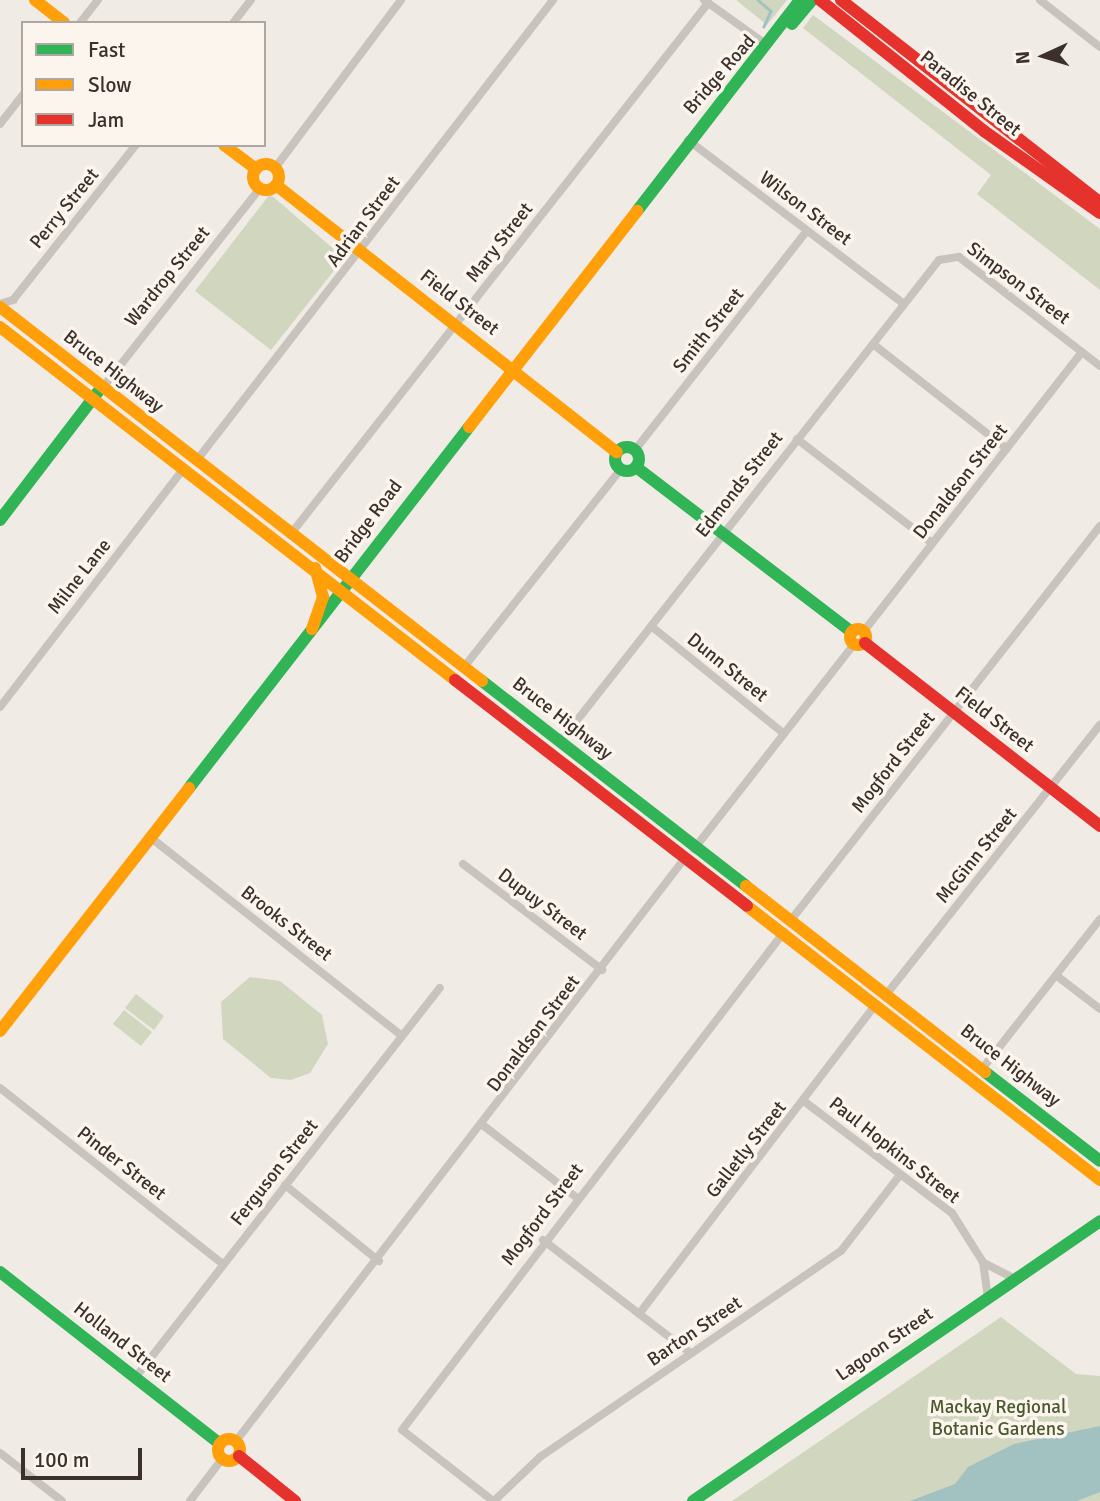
<!DOCTYPE html>
<html>
<head>
<meta charset="utf-8">
<style>
	body { margin:0 }
	#map { position:relative; width:1100px; height:1501px; overflow:hidden; background:#f0ebe5; font-family:Signika,sans-serif }
	div>[style] { position:absolute }
	.green>* { inset:0; background:#d1d6bf }
	.water>* { inset:0; background:#a1c2c1 }
	.stream>* { height:2.5px; margin:-1.25px; padding:0 1.25px; transform-origin:1.25px; border-radius:1.25px; background:#a1c2c1 }
	.street>* { height:8px; margin:-4px; padding:0 4px; transform-origin:4px; border-radius:4px; background:#c9c3be }
	.fast>* { height:12px; margin:-6px; padding:0 6px; transform-origin:6px; border-radius:6px; background:#30b455 }
	.fast>.ring { margin:-6px; padding:0; box-sizing:content-box; background:none; border:12px solid #30b455; border-radius:50% }
	.slow>* { height:12px; margin:-6px; padding:0 6px; transform-origin:6px; border-radius:6px; background:#ff9f0a }
	.slow>.ring { margin:-6px; padding:0; box-sizing:content-box; background:none; border:12px solid #ff9f0a; border-radius:50% }
	.jam>* { height:12px; margin:-6px; padding:0 6px; transform-origin:6px; border-radius:6px; background:#e5322d }
	span { translate:-50% -50%; white-space:nowrap; text-align:center; line-height:1.15; -webkit-text-stroke:7px #fbf5ee; paint-order:stroke }
	.street-label { font-size:19px; color:#3b302b }
	.park-label { font-size:19px; color:#4a5a2e }
	.legend { position:absolute; left:21px; top:21px; width:245px; height:126px; box-sizing:border-box; background:#fbf5ee; border:2px solid #aea6a0; margin:0; padding:9px 12px; list-style:none; font-size:21px; color:#3b302b }
	.legend li { display:flex; align-items:center; gap:14px; height:35px }
	.legend b { width:35px; border:2px solid #aea6a0 }
	.north { position:absolute; left:1009px; top:21px; width:70px; height:70px; -webkit-text-stroke:5px #fbf5ee; paint-order:stroke; rotate:266deg; font-size:19px; font-weight:700; line-height:28px; text-align:center; color:#3b302b }
	.north::after { content:''; display:block; margin:auto; width:24px; height:32px; background:#3b302b; clip-path:polygon(50% 0,100% 100%,50% 72%,0 100%) }
	.scale { position:absolute; left:21px; top:1448px; width:121px; height:32px; box-sizing:border-box; border:4px solid #3b302b; border-top:0; padding-left:9px; font-size:21px; line-height:24px; white-space:nowrap; color:#3b302b; -webkit-text-stroke:5px #fbf5ee; paint-order:stroke }
</style>
</head>
<body>
<div id="map">
	<div class="green">
		<div style="clip-path:polygon(736px 0,787px 0,767px 25px)"></div>
		<div style="clip-path:polygon(813px 15px,1100px 229px,1100px 290px,977px 194px,991px 175px,803px 28px)"></div>
		<div style="clip-path:polygon(270px 194px,344px 258px,271px 350px,195px 291px)"></div>
		<div style="clip-path:polygon(250px 977px,280px 981px,322px 1015px,328px 1044px,310px 1073px,291px 1080px,271px 1078px,223px 1039px,221px 1002px)"></div>
		<div style="clip-path:polygon(136px 994px,164px 1016px,154px 1030px,125px 1008px)"></div>
		<div style="clip-path:polygon(124px 1010px,152px 1032px,141px 1046px,113px 1024px)"></div>
		<div style="clip-path:polygon(1001px 1317px,1076px 1374px,1100px 1376px,1100px 1501px,732px 1501px)"></div>
	</div>
	<div class="water">
		<div style="clip-path:polygon(1100px 1426px,1100px 1492px,1077px 1501px,910px 1501px,955px 1484px,968px 1467px,1014px 1444px)"></div>
	</div>
	<div class="stream">
		<div style="left:758px;top:0;width:17px;rotate:40deg"></div>
		<div style="left:771px;top:11px;width:17px;rotate:114deg"></div>
	</div>
	<div class="street">
		<div style="left:704px;top:0;width:77px;rotate:35.5deg"></div>
		<div style="left:1040px;top:0;width:76px;rotate:38.1deg"></div>
		<div style="left:80px;top:23px;width:29px;rotate:-52deg"></div>
		<div style="left:233px;top:23px;width:29px;rotate:-52deg"></div>
		<div style="left:0;top:124px;width:37px;rotate:-52deg"></div>
		<div style="left:688px;top:140px;width:270px;rotate:37.2deg"></div>
		<div style="left:275px;top:168px;width:210px;rotate:-53.1deg"></div>
		<div style="left:0;top:304px;width:14px;rotate:-17deg"></div>
		<div style="left:13px;top:300px;width:198px;rotate:-51.6deg"></div>
		<div style="left:873px;top:344px;width:170px;rotate:38.1deg"></div>
		<div style="left:103px;top:387px;width:253px;rotate:-51.7deg"></div>
		<div style="left:797px;top:439px;width:170px;rotate:37.6deg"></div>
		<div style="left:635px;top:450px;width:278px;rotate:-51.9deg"></div>
		<div style="left:197px;top:460px;width:582px;rotate:-52.26deg"></div>
		<div style="left:290px;top:535px;width:677px;rotate:-51.84deg"></div>
		<div style="left:651px;top:626px;width:170px;rotate:39deg"></div>
		<div style="left:864px;top:631px;width:354px;rotate:-52deg"></div>
		<div style="left:464px;top:667px;width:253px;rotate:-51.6deg"></div>
		<div style="left:0;top:707px;width:302px;rotate:-52.4deg"></div>
		<div style="left:560px;top:742px;width:613px;rotate:-51.82deg"></div>
		<div style="left:939px;top:260px;width:20px;rotate:-9deg"></div>
		<div style="left:959px;top:257px;width:178px;rotate:37.7deg"></div>
		<div style="left:150px;top:837px;width:321px;rotate:38.3deg"></div>
		<div style="left:694px;top:849px;width:260px;rotate:-52deg"></div>
		<div style="left:463px;top:864px;width:175px;rotate:37.3deg"></div>
		<div style="left:791px;top:920px;width:501px;rotate:-51.89deg"></div>
		<div style="left:1057px;top:976px;width:54px;rotate:37.5deg"></div>
		<div style="left:885px;top:996px;width:346px;rotate:-51.6deg"></div>
		<div style="left:982px;top:1069px;width:191px;rotate:-51.8deg"></div>
		<div style="left:0;top:1088px;width:284px;rotate:38.3deg"></div>
		<div style="left:805px;top:1102px;width:184px;rotate:37.1deg"></div>
		<div style="left:952px;top:1213px;width:58px;rotate:57.7deg"></div>
		<div style="left:983px;top:1262px;width:36px;rotate:82deg"></div>
		<div style="left:484px;top:1126px;width:116px;rotate:37.7deg"></div>
		<div style="left:285px;top:1185px;width:121px;rotate:39deg"></div>
		<div style="left:543px;top:1240px;width:185px;rotate:37.5deg"></div>
		<div style="left:986px;top:1264px;width:31px;rotate:27deg"></div>
		<div style="left:639px;top:1314px;width:389px;rotate:-52.6deg"></div>
		<div style="left:135px;top:1378px;width:495px;rotate:-52deg"></div>
		<div style="left:236px;top:1441px;width:736px;rotate:-52.4deg"></div>
		<div style="left:0;top:1453px;width:78px;rotate:37.7deg"></div>
		<div style="left:190px;top:1501px;width:53px;rotate:-52.7deg"></div>
		<div style="left:493px;top:1501px;width:115px;rotate:-142deg"></div>
		<div style="left:402px;top:1430px;width:628px;rotate:-52.51deg"></div>
		<div style="left:494px;top:1501px;width:64px;rotate:-43.7deg"></div>
		<div style="left:540px;top:1457px;width:365px;rotate:-34.4deg"></div>
		<div style="left:841px;top:1251px;width:96px;rotate:-52.2deg"></div>
	</div>
	<div class="fast">
		<div style="left:792px;top:24px;width:31px;rotate:-50deg"></div>
		<div style="left:637px;top:211px;width:267px;rotate:-52.3deg"></div>
		<div class="ring" style="left:615px;top:447px;width:12px;height:12px"></div>
		<div style="left:636px;top:467px;width:272px;rotate:37.4deg"></div>
		<div style="left:0;top:520px;width:161px;rotate:-52.6deg"></div>
		<div style="left:482px;top:681px;width:334px;rotate:37.8deg"></div>
		<div style="left:189px;top:788px;width:457px;rotate:-52.2deg"></div>
		<div style="left:985px;top:1072px;width:145px;rotate:37.7deg"></div>
		<div style="left:0;top:1272px;width:279px;rotate:38deg"></div>
		<div style="left:693px;top:1501px;width:494px;rotate:-34.5deg"></div>
	</div>
	<div class="slow">
		<div style="left:35px;top:0;width:37px;rotate:38deg"></div>
		<div style="left:224px;top:145px;width:40px;rotate:37deg"></div>
		<div class="ring" style="left:253px;top:164px;width:14px;height:14px"></div>
		<div style="left:276px;top:185px;width:433px;rotate:38.1deg"></div>
		<div style="left:0;top:307px;width:610px;rotate:37.81deg"></div>
		<div style="left:0;top:327px;width:576px;rotate:37.81deg"></div>
		<div style="left:469px;top:427px;width:274px;rotate:-52.1deg"></div>
		<div class="ring" style="left:850px;top:629px;width:4px;height:4px"></div>
		<div style="left:312px;top:629px;width:34px;rotate:-71deg"></div>
		<div style="left:323px;top:597px;width:30px;rotate:-105deg"></div>
		<div style="left:746px;top:886px;width:303px;rotate:37.9deg"></div>
		<div style="left:747px;top:906px;width:447px;rotate:37.8deg"></div>
		<div style="left:0;top:1031px;width:308px;rotate:-52.1deg"></div>
		<div class="ring" style="left:218px;top:1439px;width:10px;height:10px"></div>
	</div>
	<div class="jam">
		<div style="left:820px;top:0;width:210px;rotate:38.6deg"></div>
		<div style="left:984px;top:131px;width:142px;rotate:35.3deg"></div>
		<div style="left:841px;top:0;width:328px;rotate:38deg"></div>
		<div style="left:865px;top:643px;width:298px;rotate:37.9deg"></div>
		<div style="left:455px;top:680px;width:369px;rotate:37.7deg"></div>
		<div style="left:239px;top:1456px;width:72px;rotate:38.8deg"></div>
	</div>
	<div class="street-label">
		<span style="left:720px;top:75px;rotate:-49deg">Bridge Road</span>
		<span style="left:970px;top:94px;rotate:39deg">Paradise Street</span>
		<span style="left:65px;top:209px;rotate:-51deg">Perry Street</span>
		<span style="left:805px;top:209px;rotate:37deg">Wilson Street</span>
		<span style="left:364px;top:222px;rotate:-53deg">Adrian Street</span>
		<span style="left:500px;top:243px;rotate:-52deg">Mary Street</span>
		<span style="left:168px;top:277px;rotate:-51deg">Wardrop Street</span>
		<span style="left:1018px;top:284px;rotate:37deg">Simpson Street</span>
		<span style="left:459px;top:303px;rotate:38deg">Field Street</span>
		<span style="left:709px;top:331px;rotate:-52deg">Smith Street</span>
		<span style="left:113px;top:372px;rotate:38deg">Bruce Highway</span>
		<span style="left:961px;top:482px;rotate:-52deg">Donaldson Street</span>
		<span style="left:740px;top:485px;rotate:-52deg">Edmonds Street</span>
		<span style="left:369px;top:522px;rotate:-53deg">Bridge Road</span>
		<span style="left:80px;top:577px;rotate:-52deg">Milne Lane</span>
		<span style="left:727px;top:668px;rotate:39deg">Dunn Street</span>
		<span style="left:562px;top:719px;rotate:38deg">Bruce Highway</span>
		<span style="left:994px;top:720px;rotate:38deg">Field Street</span>
		<span style="left:894px;top:763px;rotate:-52deg">Mogford Street</span>
		<span style="left:977px;top:856px;rotate:-51deg">McGinn Street</span>
		<span style="left:542px;top:905px;rotate:37deg">Dupuy Street</span>
		<span style="left:286px;top:924px;rotate:38deg">Brooks Street</span>
		<span style="left:534px;top:1034px;rotate:-53deg">Donaldson Street</span>
		<span style="left:1010px;top:1066px;rotate:38deg">Bruce Highway</span>
		<span style="left:747px;top:1150px;rotate:-52deg">Galletly Street</span>
		<span style="left:894px;top:1151px;rotate:38deg">Paul Hopkins Street</span>
		<span style="left:121px;top:1164px;rotate:38deg">Pinder Street</span>
		<span style="left:275px;top:1173px;rotate:-52deg">Ferguson Street</span>
		<span style="left:543px;top:1215px;rotate:-53deg">Mogford Street</span>
		<span style="left:695px;top:1332px;rotate:-34deg">Barton Street</span>
		<span style="left:122px;top:1343px;rotate:38deg">Holland Street</span>
		<span style="left:885px;top:1345px;rotate:-35deg">Lagoon Street</span>
	</div>
	<div class="park-label">
		<span style="left:998px;top:1419px">Mackay Regional<br>Botanic Gardens</span>
	</div>
	<ul class="legend">
	<li><b style="height:9px;background:#30b455"></b>Fast</li>
	<li><b style="height:9px;background:#ff9f0a"></b>Slow</li>
	<li><b style="height:9px;background:#e5322d"></b>Jam</li>
	</ul>
	<div class="north">N</div>
	<div class="scale">100 m</div>
</div>
</body>
</html>
